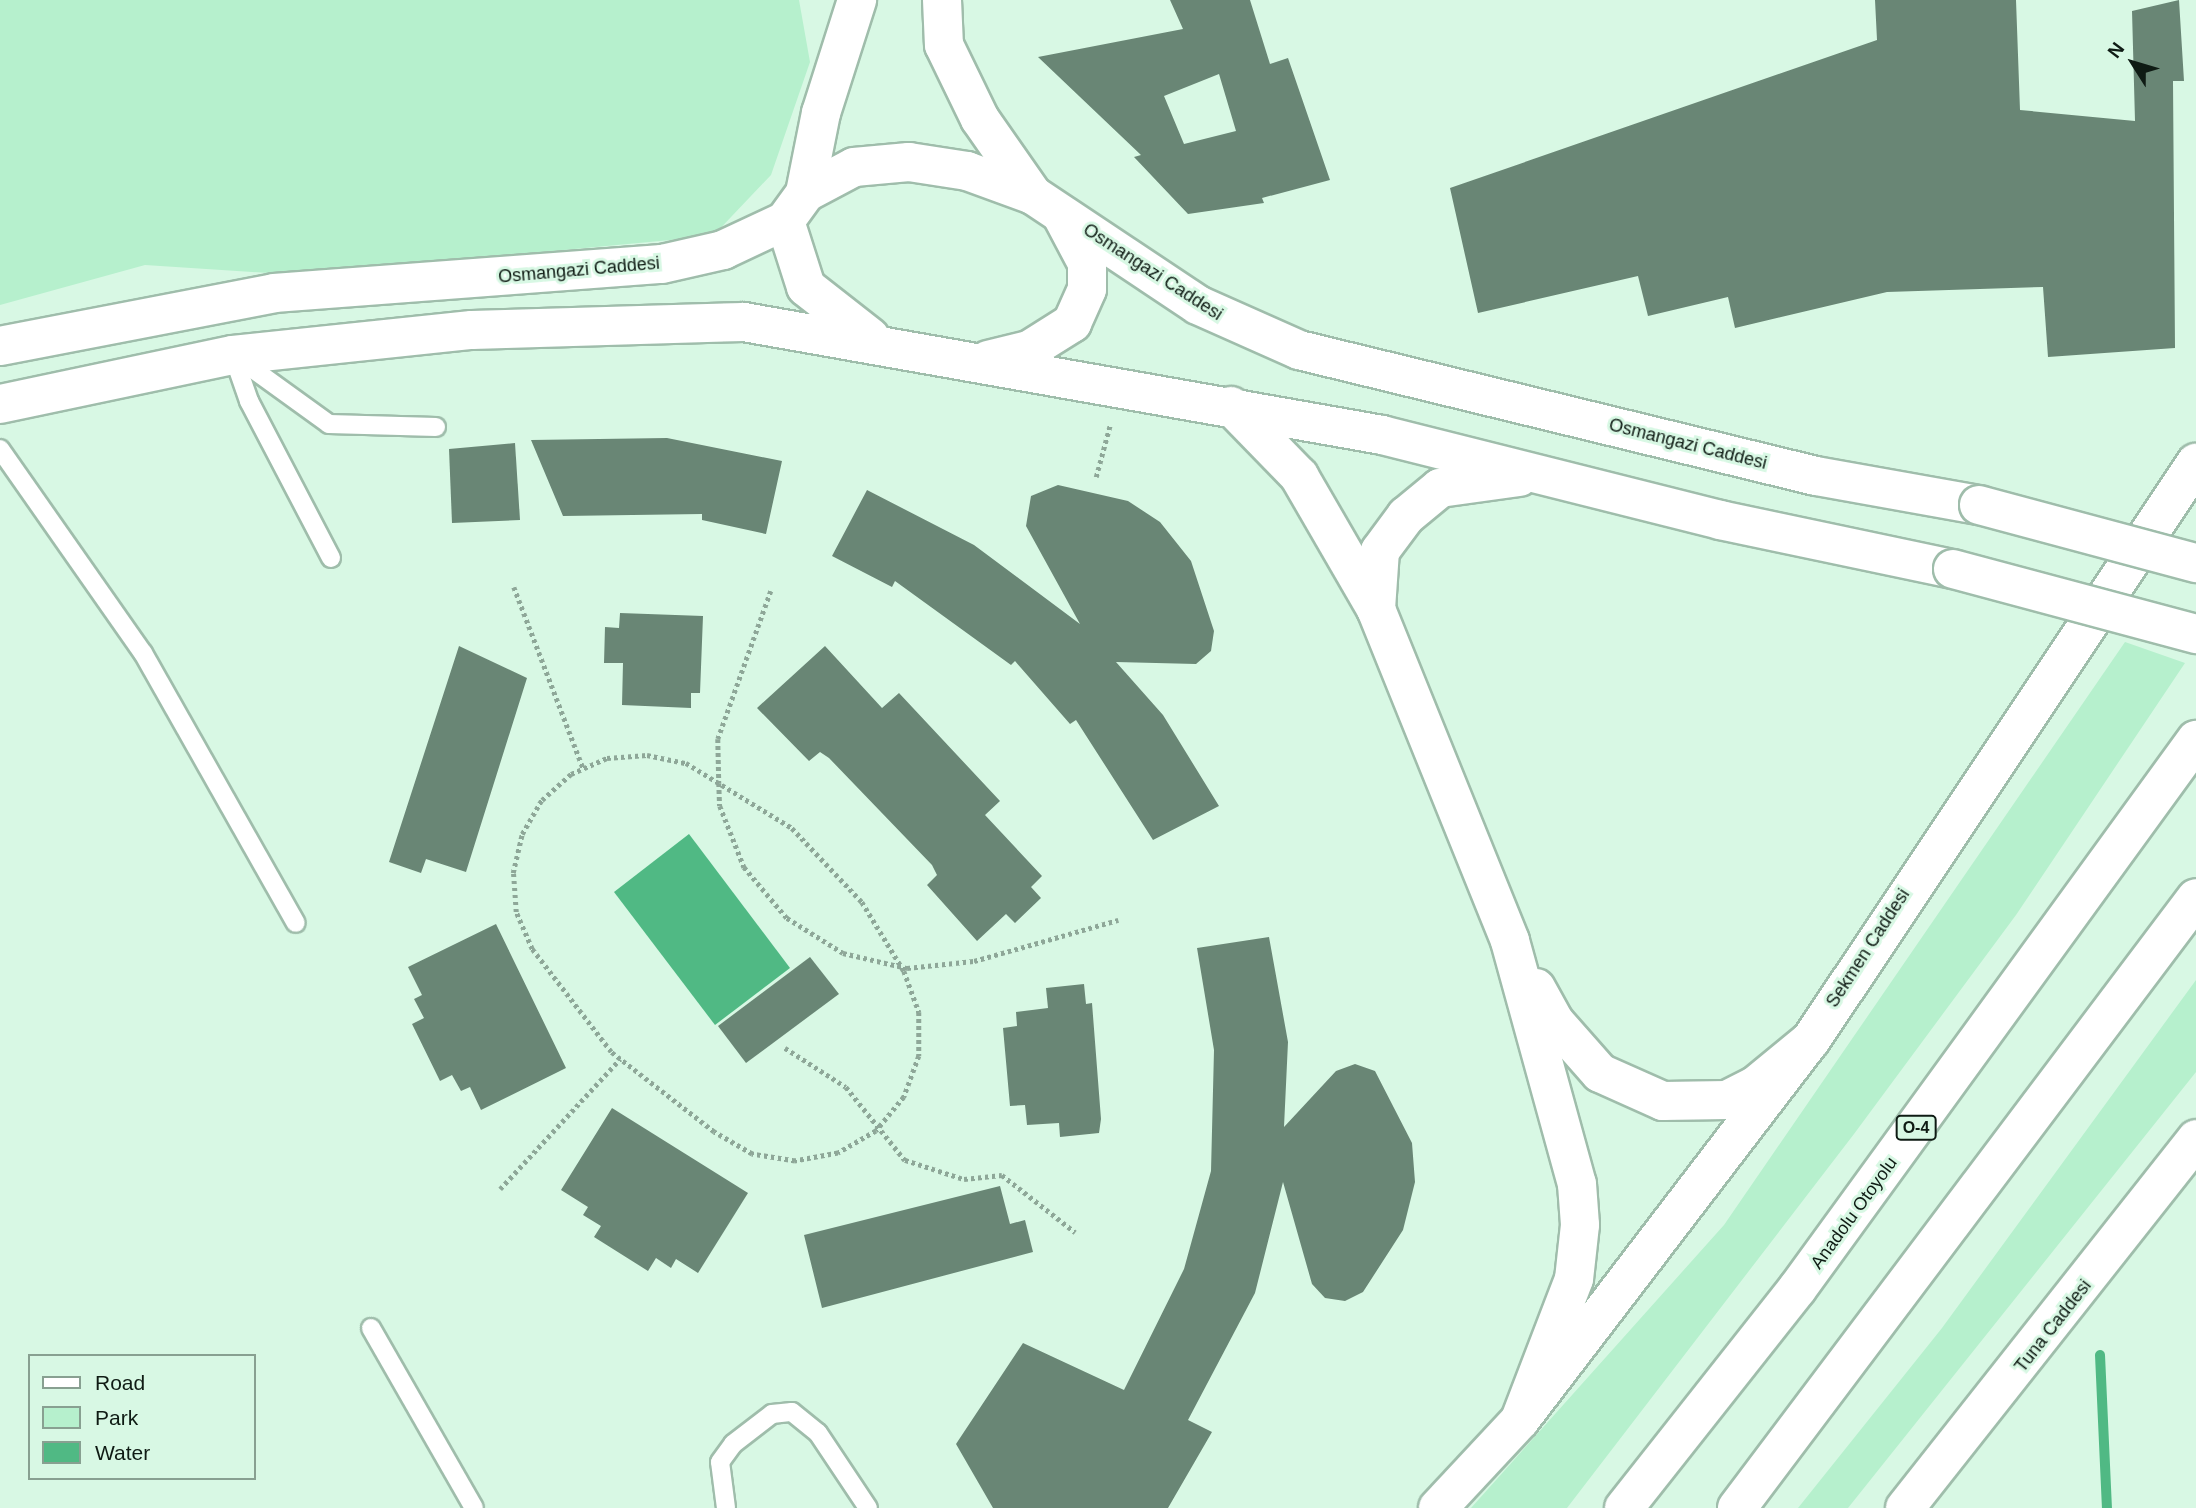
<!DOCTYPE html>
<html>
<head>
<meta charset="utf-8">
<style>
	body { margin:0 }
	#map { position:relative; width:2196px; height:1508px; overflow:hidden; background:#d8f8e4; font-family:Arial,sans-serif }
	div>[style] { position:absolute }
	.green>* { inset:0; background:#b6f0cd }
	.water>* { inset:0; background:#50b984 }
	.stream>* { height:10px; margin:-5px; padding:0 5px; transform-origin:5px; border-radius:5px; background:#50b984 }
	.building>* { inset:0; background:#698675 }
	.path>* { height:4.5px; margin-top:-2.25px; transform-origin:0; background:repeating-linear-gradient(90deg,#8ea798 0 3.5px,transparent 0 7px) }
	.roads { filter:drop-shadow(2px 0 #9fbdab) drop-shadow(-2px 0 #9fbdab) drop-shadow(0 2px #9fbdab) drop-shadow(0 -2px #9fbdab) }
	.lane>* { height:18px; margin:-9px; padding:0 9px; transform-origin:9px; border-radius:9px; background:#fff }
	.secondary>* { height:38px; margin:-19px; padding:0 19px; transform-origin:19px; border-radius:19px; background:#fff }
	.primary>* { height:38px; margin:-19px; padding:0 19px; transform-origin:19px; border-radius:19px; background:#fff }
	.highway>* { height:38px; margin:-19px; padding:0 19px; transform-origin:19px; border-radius:19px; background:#fff }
	.bridges { filter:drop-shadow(2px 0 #9fbdab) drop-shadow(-2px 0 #9fbdab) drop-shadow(0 2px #9fbdab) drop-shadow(0 -2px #9fbdab) }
	.primary-bridge>* { height:38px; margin:-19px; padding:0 19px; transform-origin:19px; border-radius:19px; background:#fff }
	span { translate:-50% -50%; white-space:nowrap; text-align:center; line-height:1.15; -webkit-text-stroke:6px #d8f8e4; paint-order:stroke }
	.shield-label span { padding:2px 5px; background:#d8f8e4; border:2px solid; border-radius:5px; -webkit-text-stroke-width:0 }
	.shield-label { font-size:16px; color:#0f1b14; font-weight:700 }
	.street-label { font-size:18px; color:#0f1b14 }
	.legend { position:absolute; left:28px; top:1354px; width:228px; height:126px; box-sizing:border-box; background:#d8f8e4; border:2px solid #88a091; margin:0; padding:9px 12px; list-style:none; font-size:21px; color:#0f1b14 }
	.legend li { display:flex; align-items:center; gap:14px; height:35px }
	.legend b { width:35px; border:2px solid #88a091 }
	.north { position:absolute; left:2098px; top:28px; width:70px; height:70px; -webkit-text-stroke:5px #d8f8e4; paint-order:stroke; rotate:307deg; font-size:19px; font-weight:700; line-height:28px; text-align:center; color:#0f1b14 }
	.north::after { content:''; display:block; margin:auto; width:24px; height:32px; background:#0f1b14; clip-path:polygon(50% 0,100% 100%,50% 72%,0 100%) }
</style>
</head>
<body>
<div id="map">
	<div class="green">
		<div style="clip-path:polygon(0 0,799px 0,810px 62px,771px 175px,713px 236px,300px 275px,145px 265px,0 305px)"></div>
		<div style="clip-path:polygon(2125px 642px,2185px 663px,2016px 915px,1854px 1134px,1567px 1508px,1471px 1508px,1724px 1225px)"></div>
		<div style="clip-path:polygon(2196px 980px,2196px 1072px,1848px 1508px,1798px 1508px,1942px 1328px)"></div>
	</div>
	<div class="water">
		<div style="clip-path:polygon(689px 834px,790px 968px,715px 1025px,614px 892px)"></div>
	</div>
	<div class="stream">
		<div style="left:2100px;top:1355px;width:153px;rotate:87.4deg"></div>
	</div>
	<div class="building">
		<div style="clip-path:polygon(evenodd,1170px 0,1250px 0,1270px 64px,1288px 58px,1330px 180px,1262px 198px,1264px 203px,1188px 214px,1134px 157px,1141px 155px,1038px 57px,1183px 29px,1170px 0,1219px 74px,1236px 131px,1184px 144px,1164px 96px,1219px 74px)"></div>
		<div style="clip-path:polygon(1875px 0,2016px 0,2020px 110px,2135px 121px,2132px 11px,2179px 0,2184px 81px,2173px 81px,2175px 348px,2048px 357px,2043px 287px,1887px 292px,1735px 328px,1728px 297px,1648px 316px,1638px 276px,1478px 313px,1450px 188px,1877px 40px)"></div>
		<div style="clip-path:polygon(667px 438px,782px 461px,766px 534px,702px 520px,702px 514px,563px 516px,531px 440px)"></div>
		<div style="clip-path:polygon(515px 443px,520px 520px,452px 523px,449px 449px)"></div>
		<div style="clip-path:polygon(1058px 485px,1128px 501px,1160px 522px,1191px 561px,1214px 631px,1211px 651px,1196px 664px,1116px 662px,1163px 715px,1219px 806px,1153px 840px,1076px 720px,1070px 724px,1015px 661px,1011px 665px,895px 581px,892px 587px,832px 556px,867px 490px,974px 545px,1080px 624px,1026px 526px,1031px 496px)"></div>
		<div style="clip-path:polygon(620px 613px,703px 616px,700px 693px,691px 693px,691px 708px,622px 705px,623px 663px,604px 663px,605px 627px,619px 628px)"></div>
		<div style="clip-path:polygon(459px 646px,527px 678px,466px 872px,426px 859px,421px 873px,389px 862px)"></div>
		<div style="clip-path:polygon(825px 646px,882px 708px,899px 693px,1000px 801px,985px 815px,1042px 876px,1031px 887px,1041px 898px,1015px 923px,1006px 914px,977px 941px,927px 885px,937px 875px,932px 865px,829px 758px,820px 752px,809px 761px,757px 708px)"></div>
		<div style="clip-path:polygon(496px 924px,566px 1068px,481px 1110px,470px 1087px,461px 1091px,452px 1075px,440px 1081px,412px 1024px,424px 1018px,414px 999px,422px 995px,408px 967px)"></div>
		<div style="clip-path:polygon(1269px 937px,1288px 1042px,1284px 1127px,1336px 1071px,1355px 1064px,1375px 1071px,1412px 1143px,1415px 1182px,1403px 1230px,1363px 1292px,1345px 1301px,1325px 1298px,1312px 1284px,1283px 1182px,1255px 1293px,1188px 1420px,1212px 1432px,1168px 1508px,993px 1508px,956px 1444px,1023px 1343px,1124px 1390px,1184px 1269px,1211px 1171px,1214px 1050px,1197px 948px)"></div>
		<div style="clip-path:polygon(810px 957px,839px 994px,746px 1063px,718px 1026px)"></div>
		<div style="clip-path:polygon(1084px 984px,1086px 1004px,1092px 1003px,1101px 1119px,1099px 1133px,1060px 1137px,1059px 1123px,1027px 1125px,1025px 1105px,1010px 1106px,1003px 1028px,1017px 1026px,1016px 1012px,1048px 1008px,1046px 988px)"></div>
		<div style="clip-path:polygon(612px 1108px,748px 1193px,698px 1273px,676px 1259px,671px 1268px,656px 1258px,648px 1271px,594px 1237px,601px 1226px,583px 1215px,588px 1207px,561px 1190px)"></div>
		<div style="clip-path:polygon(1000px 1186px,1010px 1224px,1025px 1220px,1033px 1252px,822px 1308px,804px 1235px)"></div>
	</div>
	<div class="path">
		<div style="left:1096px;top:477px;width:54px;rotate:-74.9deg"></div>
		<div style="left:514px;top:587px;width:194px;rotate:69.1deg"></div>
		<div style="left:771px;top:591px;width:157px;rotate:109.7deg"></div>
		<div style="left:718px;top:739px;width:44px;rotate:88.7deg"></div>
		<div style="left:719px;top:783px;width:23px;rotate:88deg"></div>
		<div style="left:720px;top:806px;width:66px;rotate:68.5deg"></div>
		<div style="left:744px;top:867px;width:67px;rotate:49.9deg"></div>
		<div style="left:787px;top:918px;width:66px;rotate:32deg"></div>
		<div style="left:843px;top:953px;width:66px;rotate:13.2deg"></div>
		<div style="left:907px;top:968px;width:67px;rotate:-6deg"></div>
		<div style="left:974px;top:961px;width:150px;rotate:-15.9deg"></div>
		<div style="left:647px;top:755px;width:40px;rotate:12deg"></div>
		<div style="left:686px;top:763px;width:124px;rotate:31.5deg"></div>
		<div style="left:792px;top:828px;width:102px;rotate:46.6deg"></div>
		<div style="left:862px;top:902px;width:81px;rotate:58.7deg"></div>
		<div style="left:904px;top:971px;width:44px;rotate:69.9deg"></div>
		<div style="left:919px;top:1012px;width:44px;rotate:90deg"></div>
		<div style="left:919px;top:1056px;width:44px;rotate:110.1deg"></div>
		<div style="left:904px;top:1097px;width:44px;rotate:129.5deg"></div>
		<div style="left:876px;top:1131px;width:44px;rotate:149.9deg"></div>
		<div style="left:838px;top:1153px;width:44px;rotate:169.5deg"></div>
		<div style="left:795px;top:1161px;width:44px;rotate:-170.8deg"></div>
		<div style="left:752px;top:1154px;width:44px;rotate:-149.9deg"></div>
		<div style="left:714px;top:1132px;width:130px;rotate:-142.2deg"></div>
		<div style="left:611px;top:1052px;width:130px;rotate:-127.5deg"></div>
		<div style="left:532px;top:949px;width:40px;rotate:-113.4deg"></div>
		<div style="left:516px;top:912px;width:39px;rotate:-94deg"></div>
		<div style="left:513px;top:873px;width:40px;rotate:-77deg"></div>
		<div style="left:522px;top:834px;width:39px;rotate:-60deg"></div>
		<div style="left:542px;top:800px;width:39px;rotate:-42deg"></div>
		<div style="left:571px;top:774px;width:39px;rotate:-24deg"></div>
		<div style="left:607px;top:758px;width:40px;rotate:-4.3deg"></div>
		<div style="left:785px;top:1048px;width:72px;rotate:32.6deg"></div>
		<div style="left:846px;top:1087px;width:94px;rotate:51.1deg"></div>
		<div style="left:905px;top:1160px;width:62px;rotate:17.9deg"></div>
		<div style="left:964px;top:1179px;width:38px;rotate:-6deg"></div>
		<div style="left:1002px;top:1175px;width:93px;rotate:38deg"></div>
		<div style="left:500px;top:1189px;width:177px;rotate:-47.3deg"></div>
	</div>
	<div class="roads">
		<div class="lane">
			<div style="left:233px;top:355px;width:49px;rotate:70.8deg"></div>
			<div style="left:249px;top:401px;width:177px;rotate:62.4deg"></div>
			<div style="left:239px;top:359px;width:111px;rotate:35.8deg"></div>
			<div style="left:329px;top:424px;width:107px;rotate:1.6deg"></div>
			<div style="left:0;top:449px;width:249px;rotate:55deg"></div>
			<div style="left:143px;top:653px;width:310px;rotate:60.5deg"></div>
			<div style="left:371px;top:1328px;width:207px;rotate:60.2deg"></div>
			<div style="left:726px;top:1508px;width:46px;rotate:-97.4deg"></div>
			<div style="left:720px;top:1462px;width:22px;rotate:-54deg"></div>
			<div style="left:733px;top:1444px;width:49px;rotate:-37.6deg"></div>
			<div style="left:772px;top:1414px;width:20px;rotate:-6deg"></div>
			<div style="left:792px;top:1412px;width:33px;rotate:39deg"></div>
			<div style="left:818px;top:1433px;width:90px;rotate:56.3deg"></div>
		</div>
		<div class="secondary">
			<div style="left:1438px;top:1508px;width:120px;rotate:-47deg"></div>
			<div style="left:1520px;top:1420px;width:479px;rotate:-52.6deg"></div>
			<div style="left:1811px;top:1040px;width:694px;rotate:-56.29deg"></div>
			<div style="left:1905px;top:1508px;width:470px;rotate:-51.7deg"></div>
		</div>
		<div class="primary">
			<div style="left:942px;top:0;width:45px;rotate:87.5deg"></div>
			<div style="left:944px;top:45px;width:82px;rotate:64.1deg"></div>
			<div style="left:980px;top:119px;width:93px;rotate:55.1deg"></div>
			<div style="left:805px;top:193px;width:82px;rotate:-78.7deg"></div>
			<div style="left:821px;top:113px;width:119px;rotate:-72.3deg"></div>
			<div style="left:785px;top:221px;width:69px;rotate:72.3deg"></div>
			<div style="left:806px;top:287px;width:81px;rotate:38deg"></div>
			<div style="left:0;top:346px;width:279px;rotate:-10.9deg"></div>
			<div style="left:274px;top:293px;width:389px;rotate:-4.3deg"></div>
			<div style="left:662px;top:264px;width:63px;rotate:-12.9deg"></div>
			<div style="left:723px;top:250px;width:68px;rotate:-25.1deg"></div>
			<div style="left:785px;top:221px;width:34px;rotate:-54deg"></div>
			<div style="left:805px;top:193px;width:55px;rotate:-28deg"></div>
			<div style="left:854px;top:167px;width:55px;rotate:-5.2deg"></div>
			<div style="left:909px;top:162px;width:59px;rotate:8.8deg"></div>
			<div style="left:967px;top:171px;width:70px;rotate:20deg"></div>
			<div style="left:1033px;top:195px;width:198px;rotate:33.7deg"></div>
			<div style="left:1198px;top:305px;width:111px;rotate:24deg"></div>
			<div style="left:1299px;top:350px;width:532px;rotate:13.7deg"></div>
			<div style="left:1816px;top:476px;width:166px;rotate:10.1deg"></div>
			<div style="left:988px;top:360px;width:42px;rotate:-13.7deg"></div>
			<div style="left:1029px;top:350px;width:51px;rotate:-32.1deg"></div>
			<div style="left:1072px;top:323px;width:37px;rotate:-66deg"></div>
			<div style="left:1087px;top:289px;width:26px;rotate:-90deg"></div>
			<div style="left:1087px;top:263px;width:55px;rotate:-118deg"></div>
			<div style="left:0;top:404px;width:238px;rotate:-11.9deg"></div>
			<div style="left:233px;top:355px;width:240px;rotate:-6deg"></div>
			<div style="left:472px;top:330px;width:272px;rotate:-1.7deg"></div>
			<div style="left:744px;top:322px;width:648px;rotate:10.04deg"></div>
			<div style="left:1382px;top:435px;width:349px;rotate:14.1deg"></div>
			<div style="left:1720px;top:520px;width:238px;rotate:11.9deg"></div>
			<div style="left:1231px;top:406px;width:98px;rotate:45.8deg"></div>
			<div style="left:1299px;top:476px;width:154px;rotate:59.9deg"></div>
			<div style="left:1376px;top:609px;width:358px;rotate:68deg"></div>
			<div style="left:1510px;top:941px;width:252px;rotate:74.6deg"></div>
			<div style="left:1577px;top:1184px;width:41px;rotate:85.8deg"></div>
			<div style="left:1580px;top:1225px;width:54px;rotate:96.3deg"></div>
			<div style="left:1574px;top:1279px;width:151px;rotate:111deg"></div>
			<div style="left:1376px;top:609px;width:58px;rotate:-86.1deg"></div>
			<div style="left:1380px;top:551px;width:44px;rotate:-53.4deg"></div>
			<div style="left:1406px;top:516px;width:44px;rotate:-39.5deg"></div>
			<div style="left:1440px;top:488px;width:80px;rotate:-7.9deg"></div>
			<div style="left:1536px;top:988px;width:39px;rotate:61deg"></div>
			<div style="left:1555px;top:1022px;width:68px;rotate:48.6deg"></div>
			<div style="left:1600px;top:1073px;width:69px;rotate:24deg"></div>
			<div style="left:1663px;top:1101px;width:64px;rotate:-0.9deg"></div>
			<div style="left:1727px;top:1100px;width:31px;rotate:-27deg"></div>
			<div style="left:1755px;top:1086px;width:72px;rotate:-39.4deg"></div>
		</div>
		<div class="highway">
			<div style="left:1624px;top:1508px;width:279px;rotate:-51.7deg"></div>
			<div style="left:1797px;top:1289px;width:679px;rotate:-53.99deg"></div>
			<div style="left:1737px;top:1508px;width:763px;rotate:-53.04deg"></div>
		</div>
	</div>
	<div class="bridges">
		<div class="primary-bridge">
			<div style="left:1979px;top:505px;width:225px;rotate:15deg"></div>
			<div style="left:1953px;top:569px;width:252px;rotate:15deg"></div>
		</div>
	</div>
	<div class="shield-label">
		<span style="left:1916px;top:1128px">O-4</span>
	</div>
	<div class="street-label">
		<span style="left:579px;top:270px;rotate:-5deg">Osmangazi Caddesi</span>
		<span style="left:1153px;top:272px;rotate:33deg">Osmangazi Caddesi</span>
		<span style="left:1688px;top:444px;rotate:14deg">Osmangazi Caddesi</span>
		<span style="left:1868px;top:948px;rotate:-57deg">Sekmen Caddesi</span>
		<span style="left:1854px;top:1213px;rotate:-54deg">Anadolu Otoyolu</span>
		<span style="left:2053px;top:1326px;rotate:-52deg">Tuna Caddesi</span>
	</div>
	<ul class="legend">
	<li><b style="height:9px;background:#fff"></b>Road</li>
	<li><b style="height:19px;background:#b6f0cd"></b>Park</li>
	<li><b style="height:19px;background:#50b984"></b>Water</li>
	</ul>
	<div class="north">N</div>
</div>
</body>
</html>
